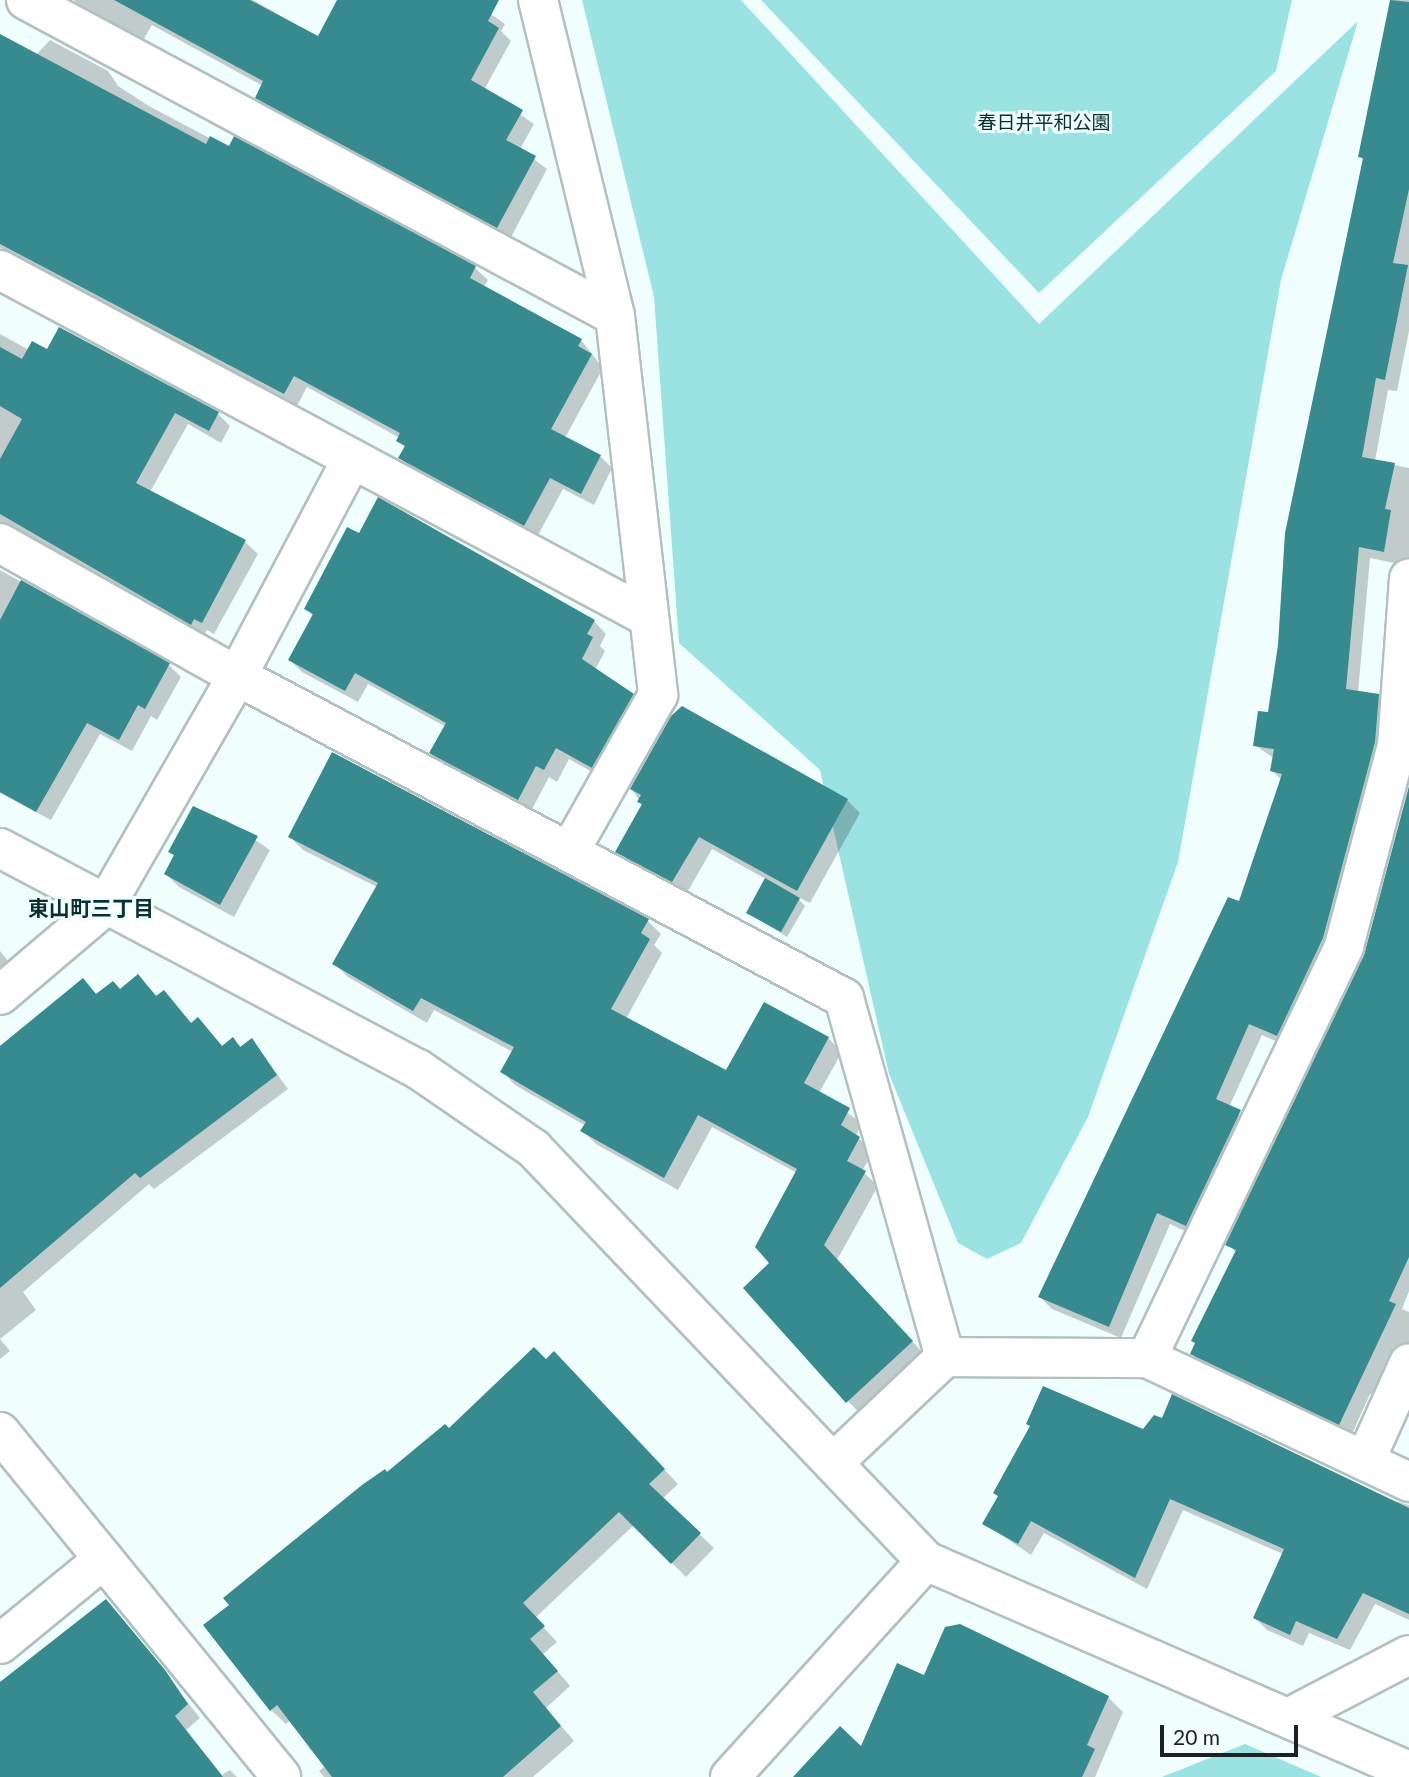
<!DOCTYPE html>
<html>
<head>
<meta charset="utf-8">
<style>
	body { margin:0 }
	#map { position:relative; width:1409px; height:1777px; overflow:hidden; background:#f1fefe; font-family:Lato,"Noto Sans JP",sans-serif }
	div>[style] { position:absolute }
	.green>* { inset:0; background:#9be2e3 }
	.shadow>* { inset:0; background:#0003 }
	.building>* { inset:0; background:#378a8d }
	.roads { filter:drop-shadow(2px 0 #b3c0c0) drop-shadow(-2px 0 #b3c0c0) drop-shadow(0 2px #b3c0c0) drop-shadow(0 -2px #b3c0c0) }
	.minor>* { height:38px; margin:-19px; padding:0 19px; transform-origin:19px; border-radius:19px; background:#fff }
	span { translate:-50% -50%; white-space:nowrap; text-align:center; line-height:1.15; -webkit-text-stroke:6px #f1fefe; paint-order:stroke }
	.park-label { font-size:19px; color:#073031 }
	.neighbourhood-label { font-size:21px; color:#0b2f30; font-weight:700 }
	.scale { position:absolute; left:1160px; top:1725px; width:138px; height:32px; box-sizing:border-box; border:4px solid #1d2121; border-top:0; padding-left:9px; font-size:21px; line-height:24px; white-space:nowrap; color:#1d2121; -webkit-text-stroke:5px #f1fefe; paint-order:stroke }
</style>
</head>
<body>
<div id="map">
	<div class="green">
		<div style="clip-path:polygon(582px 0,741px 0,1039px 324px,1358px 21px,1281px 280px,1178px 862px,1088px 1117px,1021px 1243px,987px 1259px,958px 1243px,889px 1074px,820px 770px,679px 643px,654px 297px)"></div>
		<div style="clip-path:polygon(761px 0,1292px 0,1276px 71px,1039px 293px)"></div>
		<div style="clip-path:polygon(1245px 1744px,1321px 1777px,1162px 1777px)"></div>
	</div>
	<div class="shadow">
		<div style="clip-path:polygon(74px 0,253px 0,319px 38px,339px 0,471px 0,505px 24px,501px 31px,511px 41px,484px 90px,534px 124px,520px 149px,547px 169px,510px 239px,269px 110px,257px 98px,263px 86px,152px 25px,142px 42px,85px 11px)"></div>
		<div style="clip-path:polygon(1391px 0,1409px 0,1409px 331px,1397px 391px,1388px 390px,1375px 461px,1409px 468px,1409px 566px,1370px 558px,1358px 693px,1378px 696px,1390px 708px,1335px 951px,1289px 1047px,1262px 1035px,1229px 1107px,1252px 1124px,1198px 1237px,1170px 1224px,1121px 1338px,1052px 1309px,1040px 1297px,1240px 903px,1282px 780px,1272px 771px,1275px 759px,1255px 745px,1270px 714px,1364px 161px,1360px 156px)"></div>
		<div style="clip-path:polygon(0 36px,36px 55px,50px 40px,108px 71px,118px 86px,149px 106px,230px 149px,235px 139px,475px 268px,488px 280px,483px 288px,581px 340px,603px 368px,565px 438px,600px 456px,612px 468px,594px 505px,563px 489px,537px 537px,413px 470px,400px 458px,405px 448px,400px 438px,307px 387px,297px 406px,0 248px)"></div>
		<div style="clip-path:polygon(0 334px,29px 350px,48px 351px,218px 414px,230px 426px,221px 443px,188px 424px,150px 492px,245px 542px,258px 554px,214px 634px,207px 630px,204px 636px,0 538px)"></div>
		<div style="clip-path:polygon(0 570px,169px 665px,181px 677px,157px 720px,151px 716px,132px 751px,100px 734px,51px 820px,0 793px)"></div>
		<div style="clip-path:polygon(306px 609px,594px 621px,606px 634px,600px 646px,605px 651px,595px 670px,645px 708px,605px 779px,569px 759px,557px 782px,549px 777px,531px 811px,444px 765px,431px 753px,446px 727px,368px 684px,358px 702px,302px 672px,290px 660px,313px 616px)"></div>
		<div style="clip-path:polygon(333px 754px,648px 921px,661px 934px,654px 945px,662px 953px,626px 1019px,727px 1073px,828px 1038px,842px 1052px,819px 1093px,862px 1123px,856px 1136px,873px 1152px,862px 1171px,878px 1186px,837px 1260px,925px 1355px,861px 1415px,746px 1288px,772px 1263px,797px 1173px,712px 1127px,678px 1190px,596px 1144px,583px 1131px,586px 1126px,515px 1085px,502px 1071px,513px 1052px,434px 1010px,427px 1023px,348px 977px,334px 963px,377px 887px,303px 850px,290px 837px)"></div>
		<div style="clip-path:polygon(632px 789px,847px 800px,860px 813px,810px 903px,796px 896px,805px 906px,787px 937px,748px 913px,766px 879px,712px 849px,688px 891px,631px 865px,618px 852px,643px 806px)"></div>
		<div style="clip-path:polygon(1409px 793px,1409px 1291px,1402px 1309px,1409px 1312px,1409px 1357px,1386px 1400px,1370px 1394px,1351px 1436px,1204px 1366px,1192px 1354px,1237px 1253px,1228px 1244px,1367px 952px)"></div>
		<div style="clip-path:polygon(225px 819px,270px 850px,234px 917px,179px 887px,166px 874px,176px 857px,171px 852px)"></div>
		<div style="clip-path:polygon(0 951px,9px 962px,0 969px)"></div>
		<div style="clip-path:polygon(138px 977px,158px 997px,164px 992px,192px 1024px,198px 1019px,223px 1047px,233px 1039px,242px 1048px,252px 1040px,288px 1089px,154px 1189px,149px 1184px,23px 1292px,36px 1310px,0 1339px,10px 1351px,0 1359px,0 1046px,83px 980px,97px 995px,121px 991px)"></div>
		<div style="clip-path:polygon(546px 1361px,569px 1368px,678px 1484px,662px 1499px,714px 1548px,686px 1577px,634px 1525px,535px 1618px,557px 1642px,543px 1654px,570px 1686px,546px 1708px,574px 1741px,533px 1777px,324px 1777px,319px 1771px,325px 1766px,290px 1720px,286px 1724px,271px 1710px,388px 1474px)"></div>
		<div style="clip-path:polygon(1143px 1431px,1409px 1505px,1409px 1620px,1375px 1604px,1350px 1650px,1309px 1633px,1303px 1646px,1267px 1630px,1255px 1618px,1283px 1554px,1183px 1510px,1147px 1589px,1044px 1533px,1031px 1555px,984px 1523px,999px 1497px,995px 1493px)"></div>
		<div style="clip-path:polygon(118px 1614px,200px 1718px,186px 1730px,222px 1775px,230px 1770px,237px 1777px,0 1777px,0 1686px)"></div>
		<div style="clip-path:polygon(959px 1626px,1108px 1697px,1123px 1712px,1095px 1777px,798px 1777px,862px 1749px,925px 1677px)"></div>
	</div>
	<div class="building">
		<div style="clip-path:polygon(114px 0,250px 0,318px 36px,337px 0,499px 0,488px 21px,499px 28px,471px 80px,523px 110px,506px 140px,536px 156px,497px 228px,255px 98px,263px 81px)"></div>
		<div style="clip-path:polygon(1390px 0,1409px 2px,1409px 189px,1393px 263px,1408px 265px,1385px 380px,1376px 378px,1362px 457px,1395px 463px,1385px 509px,1391px 510px,1384px 552px,1359px 547px,1346px 689px,1379px 694px,1375px 742px,1323px 938px,1277px 1036px,1249px 1024px,1216px 1099px,1241px 1110px,1186px 1226px,1157px 1213px,1109px 1327px,1038px 1297px,1228px 897px,1239px 901px,1282px 774px,1270px 771px,1274px 749px,1253px 746px,1258px 711px,1268px 712px,1278px 645px,1285px 533px,1363px 158px,1358px 157px)"></div>
		<div style="clip-path:polygon(0 34px,206px 144px,210px 136px,229px 146px,234px 136px,476px 266px,470px 278px,582px 339px,578px 346px,592px 354px,551px 429px,601px 455px,581px 494px,550px 478px,524px 526px,398px 458px,405px 446px,396px 441px,400px 433px,294px 376px,284px 394px,0 244px)"></div>
		<div style="clip-path:polygon(59px 327px,219px 412px,209px 431px,175px 413px,136px 483px,246px 540px,202px 623px,194px 619px,191px 625px,0 514px,0 459px,22px 419px,0 406px,0 347px,22px 359px,32px 341px,47px 349px)"></div>
		<div style="clip-path:polygon(378px 497px,595px 620px,587px 634px,593px 637px,582px 659px,634px 694px,592px 768px,556px 748px,544px 770px,536px 766px,518px 800px,429px 753px,446px 723px,355px 673px,345px 691px,288px 660px,313px 614px,304px 609px,347px 527px,359px 533px)"></div>
		<div style="clip-path:polygon(21px 580px,170px 663px,145px 709px,138px 705px,119px 740px,87px 723px,36px 812px,0 792px,0 620px)"></div>
		<div style="clip-path:polygon(682px 706px,848px 799px,797px 891px,699px 837px,672px 882px,615px 852px,642px 804px,637px 802px,641px 795px,630px 789px,671px 716px)"></div>
		<div style="clip-path:polygon(332px 752px,649px 919px,641px 933px,650px 939px,611px 1009px,726px 1070px,764px 1002px,829px 1037px,804px 1083px,850px 1108px,841px 1125px,860px 1137px,847px 1161px,866px 1171px,824px 1245px,913px 1341px,846px 1403px,743px 1288px,769px 1263px,755px 1247px,797px 1169px,698px 1115px,664px 1178px,580px 1131px,586px 1122px,500px 1072px,514px 1047px,421px 998px,413px 1011px,332px 964px,378px 883px,288px 837px)"></div>
		<div style="clip-path:polygon(1409px 786px,1409px 1257px,1389px 1301px,1396px 1304px,1339px 1425px,1190px 1354px,1195px 1343px,1191px 1341px,1236px 1250px,1225px 1245px,1364px 955px)"></div>
		<div style="clip-path:polygon(193px 806px,258px 836px,220px 905px,164px 874px,174px 855px,168px 852px)"></div>
		<div style="clip-path:polygon(765px 878px,800px 898px,781px 932px,746px 913px)"></div>
		<div style="clip-path:polygon(138px 974px,156px 996px,164px 990px,191px 1023px,198px 1017px,222px 1046px,233px 1037px,240px 1047px,252px 1038px,277px 1075px,140px 1178px,135px 1173px,0 1288px,0 1046px,83px 978px,96px 994px,113px 981px,120px 989px)"></div>
		<div style="clip-path:polygon(534px 1347px,546px 1359px,554px 1351px,665px 1469px,649px 1484px,701px 1533px,671px 1564px,619px 1512px,523px 1603px,545px 1626px,530px 1639px,558px 1671px,533px 1692px,561px 1726px,503px 1777px,332px 1777px,277px 1705px,270px 1711px,203px 1625px,229px 1605px,223px 1598px,362px 1485px,385px 1469px,387px 1472px,445px 1424px,449px 1428px)"></div>
		<div style="clip-path:polygon(1043px 1386px,1143px 1429px,1154px 1415px,1162px 1418px,1172px 1394px,1409px 1508px,1409px 1614px,1363px 1593px,1337px 1639px,1296px 1621px,1290px 1635px,1253px 1618px,1284px 1549px,1170px 1499px,1135px 1578px,1031px 1521px,1018px 1544px,982px 1524px,998px 1496px,993px 1493px,1030px 1426px,1026px 1424px)"></div>
		<div style="clip-path:polygon(106px 1599px,165px 1670px,188px 1704px,175px 1716px,223px 1777px,0 1777px,0 1682px)"></div>
		<div style="clip-path:polygon(960px 1624px,1109px 1696px,1087px 1745px,1095px 1749px,1082px 1777px,793px 1777px,840px 1726px,861px 1746px,897px 1663px,924px 1675px,945px 1627px)"></div>
	</div>
	<div class="roads">
		<div class="minor">
			<div style="left:26px;top:0;width:668px;rotate:28.21deg"></div>
			<div style="left:538px;top:0;width:325px;rotate:76.3deg"></div>
			<div style="left:615px;top:316px;width:381px;rotate:83.5deg"></div>
			<div style="left:658px;top:695px;width:180px;rotate:119.5deg"></div>
			<div style="left:0;top:270px;width:735px;rotate:28.17deg"></div>
			<div style="left:0;top:543px;width:272px;rotate:29.3deg"></div>
			<div style="left:237px;top:676px;width:687px;rotate:27.94deg"></div>
			<div style="left:844px;top:998px;width:373px;rotate:74.3deg"></div>
			<div style="left:0;top:848px;width:473px;rotate:27.9deg"></div>
			<div style="left:418px;top:1069px;width:140px;rotate:34.5deg"></div>
			<div style="left:533px;top:1148px;width:570px;rotate:46.42deg"></div>
			<div style="left:926px;top:1561px;width:527px;rotate:23.5deg"></div>
			<div style="left:0;top:995px;width:138px;rotate:-40.3deg"></div>
			<div style="left:105px;top:906px;width:265px;rotate:-60.1deg"></div>
			<div style="left:237px;top:676px;width:246px;rotate:-62.1deg"></div>
			<div style="left:1147px;top:1358px;width:457px;rotate:-64.4deg"></div>
			<div style="left:1344px;top:946px;width:207px;rotate:-75.2deg"></div>
			<div style="left:1397px;top:746px;width:168px;rotate:-85.9deg"></div>
			<div style="left:0;top:1432px;width:445px;rotate:50.8deg"></div>
			<div style="left:1365px;top:1461px;width:107px;rotate:-65.8deg"></div>
			<div style="left:833px;top:1463px;width:154px;rotate:-43.4deg"></div>
			<div style="left:945px;top:1357px;width:202px;rotate:0.3deg"></div>
			<div style="left:1147px;top:1358px;width:290px;rotate:25.3deg"></div>
			<div style="left:0;top:1644px;width:134px;rotate:-39.3deg"></div>
			<div style="left:1288px;top:1718px;width:136px;rotate:-27.5deg"></div>
			<div style="left:730px;top:1777px;width:292px;rotate:-47.8deg"></div>
		</div>
	</div>
	<div class="park-label">
		<span style="left:1044px;top:122px">春日井平和公園</span>
	</div>
	<div class="neighbourhood-label">
		<span style="left:91px;top:908px">東山町三丁目</span>
	</div>
	<div class="scale">20 m</div>
</div>
</body>
</html>
